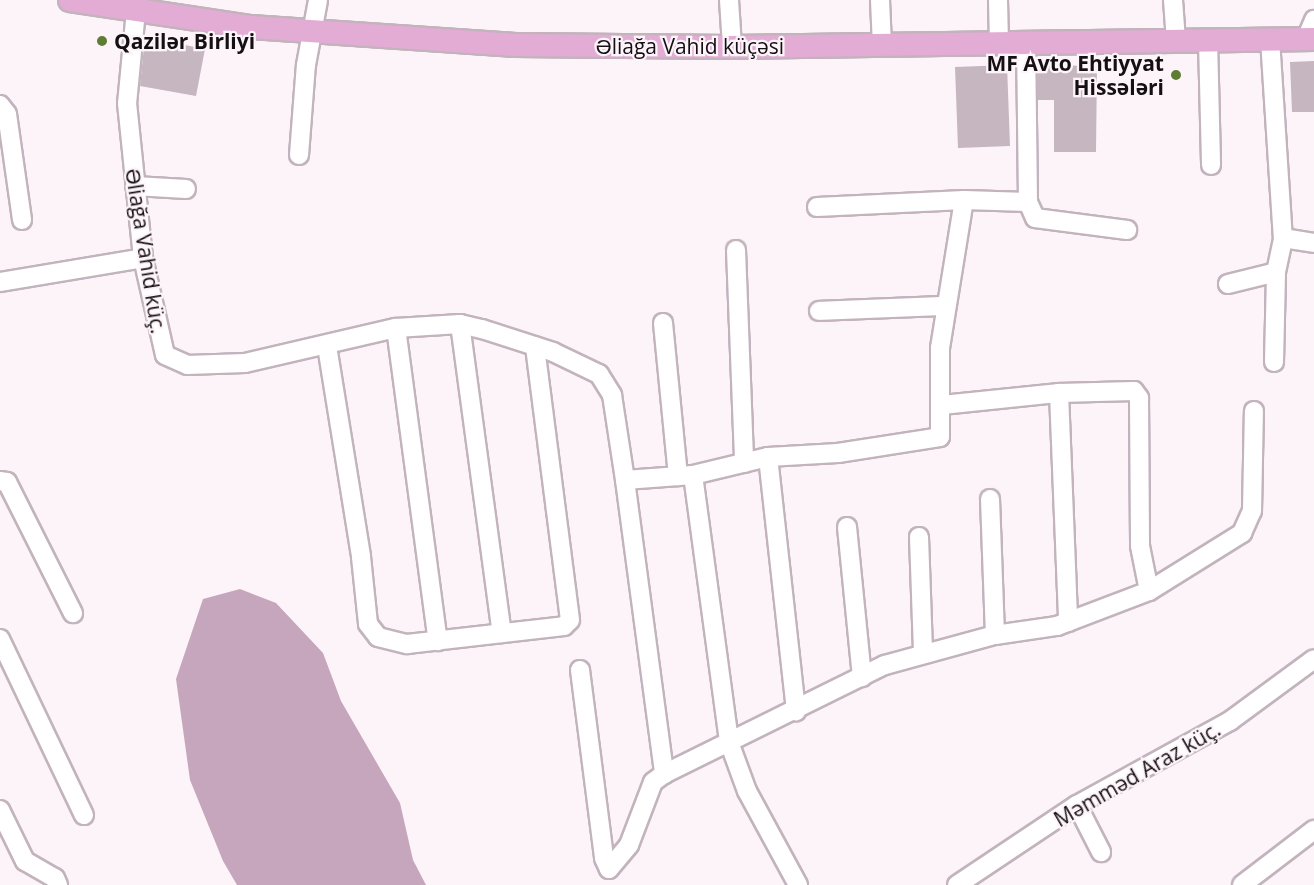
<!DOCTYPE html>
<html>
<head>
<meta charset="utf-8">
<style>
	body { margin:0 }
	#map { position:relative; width:1314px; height:885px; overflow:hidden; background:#fdf4fa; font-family:"Open Sans",sans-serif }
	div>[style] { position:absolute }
	.water>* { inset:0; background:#c6a6bc }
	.building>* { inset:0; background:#c5b6c0 }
	.roads { filter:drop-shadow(2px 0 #c2b3bd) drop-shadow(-2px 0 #c2b3bd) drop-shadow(0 2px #c2b3bd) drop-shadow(0 -2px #c2b3bd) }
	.minor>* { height:18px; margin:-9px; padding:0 9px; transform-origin:9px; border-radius:9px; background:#fff }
	.major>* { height:22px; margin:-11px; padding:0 11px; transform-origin:11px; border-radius:11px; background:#e3acd4 }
	.dots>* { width:16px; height:16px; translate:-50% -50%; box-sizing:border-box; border:3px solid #fdf4fa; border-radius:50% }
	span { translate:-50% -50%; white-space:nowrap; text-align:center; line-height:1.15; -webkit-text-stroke:4.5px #fdf4fa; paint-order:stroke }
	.poi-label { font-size:21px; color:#140f12; font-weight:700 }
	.left { translate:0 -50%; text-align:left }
	.right { translate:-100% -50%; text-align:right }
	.street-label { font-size:21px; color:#140f12 }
</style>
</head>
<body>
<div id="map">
	<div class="water">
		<div style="clip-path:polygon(240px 589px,276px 603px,323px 653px,341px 701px,400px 803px,413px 860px,426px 885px,237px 885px,223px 861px,190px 780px,176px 679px,203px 599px)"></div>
	</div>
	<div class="building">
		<div style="clip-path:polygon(145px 37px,205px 49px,196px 96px,140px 86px)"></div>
		<div style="clip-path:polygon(1314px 61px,1314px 112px,1292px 112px,1290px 62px)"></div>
		<div style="clip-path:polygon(1007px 65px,1010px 146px,958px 148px,955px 67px)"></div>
		<div style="clip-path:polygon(1038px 65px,1097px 66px,1096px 152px,1054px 152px,1054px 100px,1038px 100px)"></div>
	</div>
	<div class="roads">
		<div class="minor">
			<div style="left:137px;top:0;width:103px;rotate:95.5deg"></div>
			<div style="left:127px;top:103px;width:156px;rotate:84.1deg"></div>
			<div style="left:143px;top:258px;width:99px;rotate:77.2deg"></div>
			<div style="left:165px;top:355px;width:24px;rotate:24deg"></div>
			<div style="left:187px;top:365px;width:58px;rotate:-2deg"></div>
			<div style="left:245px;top:363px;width:155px;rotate:-13.1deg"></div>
			<div style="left:396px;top:328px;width:64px;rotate:-3.6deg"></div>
			<div style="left:460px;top:324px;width:23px;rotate:13deg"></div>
			<div style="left:482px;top:329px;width:75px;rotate:17.9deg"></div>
			<div style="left:553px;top:352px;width:51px;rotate:25.6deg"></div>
			<div style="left:599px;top:374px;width:25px;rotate:58deg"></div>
			<div style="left:612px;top:395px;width:86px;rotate:81.3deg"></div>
			<div style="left:625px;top:480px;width:68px;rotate:-4.2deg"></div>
			<div style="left:693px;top:475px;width:77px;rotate:-13.5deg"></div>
			<div style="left:768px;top:457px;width:70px;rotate:-3.3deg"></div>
			<div style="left:838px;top:453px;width:103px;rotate:-8.9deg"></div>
			<div style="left:940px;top:437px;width:89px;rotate:-90deg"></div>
			<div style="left:940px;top:348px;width:150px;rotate:-80.8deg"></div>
			<div style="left:964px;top:200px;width:64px;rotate:1.8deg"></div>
			<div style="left:1028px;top:202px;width:160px;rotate:-90.7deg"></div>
			<div style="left:729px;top:0;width:47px;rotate:86.3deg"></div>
			<div style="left:880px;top:0;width:45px;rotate:87.5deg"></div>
			<div style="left:998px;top:0;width:43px;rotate:88.7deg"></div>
			<div style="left:1173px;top:0;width:41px;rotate:85.8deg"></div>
			<div style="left:1270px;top:39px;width:199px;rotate:86.3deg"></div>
			<div style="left:1283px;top:238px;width:31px;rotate:9deg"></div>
			<div style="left:1306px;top:39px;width:21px;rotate:-67deg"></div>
			<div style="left:1208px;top:40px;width:125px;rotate:88.6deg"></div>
			<div style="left:0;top:105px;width:11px;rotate:52deg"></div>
			<div style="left:7px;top:114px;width:107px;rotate:81.9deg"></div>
			<div style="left:299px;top:155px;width:90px;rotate:-85.6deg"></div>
			<div style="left:306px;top:65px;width:66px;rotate:-79.5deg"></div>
			<div style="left:135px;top:186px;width:51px;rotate:3.4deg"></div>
			<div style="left:1028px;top:202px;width:17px;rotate:66deg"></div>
			<div style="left:1035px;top:218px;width:93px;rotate:7.4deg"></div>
			<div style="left:817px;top:207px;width:147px;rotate:-2.7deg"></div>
			<div style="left:736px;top:250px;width:213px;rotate:87.8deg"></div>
			<div style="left:0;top:282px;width:145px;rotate:-9.5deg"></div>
			<div style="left:1228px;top:284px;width:49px;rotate:-14deg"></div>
			<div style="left:819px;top:311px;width:126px;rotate:-2.3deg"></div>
			<div style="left:663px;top:323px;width:154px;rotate:84.4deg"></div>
			<div style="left:460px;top:324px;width:312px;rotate:82.3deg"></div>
			<div style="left:396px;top:328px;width:316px;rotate:82.4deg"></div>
			<div style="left:327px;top:346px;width:214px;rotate:80.8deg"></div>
			<div style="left:361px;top:557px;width:67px;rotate:84deg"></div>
			<div style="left:368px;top:624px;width:16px;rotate:52deg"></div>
			<div style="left:378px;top:637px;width:30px;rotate:14deg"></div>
			<div style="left:407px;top:644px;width:158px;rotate:-6.5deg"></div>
			<div style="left:564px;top:626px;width:8px;rotate:-45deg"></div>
			<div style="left:570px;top:620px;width:276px;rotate:-97.3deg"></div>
			<div style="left:1274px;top:362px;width:90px;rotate:-88.7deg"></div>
			<div style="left:1276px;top:272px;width:35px;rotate:-78deg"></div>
			<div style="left:1059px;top:393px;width:229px;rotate:87.7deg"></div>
			<div style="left:942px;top:405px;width:118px;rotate:-5.9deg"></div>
			<div style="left:1059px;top:393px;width:75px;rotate:-1.5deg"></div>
			<div style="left:1134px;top:391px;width:9px;rotate:54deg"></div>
			<div style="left:1139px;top:398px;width:148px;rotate:89.6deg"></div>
			<div style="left:1140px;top:546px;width:46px;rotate:78.7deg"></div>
			<div style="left:768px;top:457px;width:256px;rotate:83.7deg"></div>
			<div style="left:693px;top:475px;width:269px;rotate:82.3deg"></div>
			<div style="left:729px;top:742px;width:52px;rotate:69.8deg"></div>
			<div style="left:747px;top:791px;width:107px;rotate:61.5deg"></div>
			<div style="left:625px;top:480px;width:297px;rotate:82.4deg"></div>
			<div style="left:0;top:481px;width:7px;rotate:8deg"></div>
			<div style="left:7px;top:482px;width:147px;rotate:63.3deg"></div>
			<div style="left:990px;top:499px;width:136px;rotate:87.9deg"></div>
			<div style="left:847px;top:527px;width:151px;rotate:84.3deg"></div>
			<div style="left:919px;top:537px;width:115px;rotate:88deg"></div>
			<div style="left:0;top:639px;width:195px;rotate:64.5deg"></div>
			<div style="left:580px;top:670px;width:190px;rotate:82.7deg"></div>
			<div style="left:604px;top:858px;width:12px;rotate:66deg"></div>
			<div style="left:609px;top:869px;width:31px;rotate:-50deg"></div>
			<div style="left:629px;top:845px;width:67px;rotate:-69.1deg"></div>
			<div style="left:653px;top:782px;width:14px;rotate:-36deg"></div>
			<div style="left:664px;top:774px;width:246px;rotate:-26.3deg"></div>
			<div style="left:885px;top:665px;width:114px;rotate:-15.3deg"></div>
			<div style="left:995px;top:635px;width:63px;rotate:-8.3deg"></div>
			<div style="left:1057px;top:626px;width:98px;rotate:-20.8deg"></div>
			<div style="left:1149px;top:591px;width:110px;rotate:-31.9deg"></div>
			<div style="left:1242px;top:533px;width:24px;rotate:-66deg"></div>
			<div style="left:1252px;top:511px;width:100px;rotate:-88.9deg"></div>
			<div style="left:1077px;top:805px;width:53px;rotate:62.9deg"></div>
			<div style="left:0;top:810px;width:57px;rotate:63.9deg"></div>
			<div style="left:25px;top:861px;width:34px;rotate:30deg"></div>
			<div style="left:55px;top:878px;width:8px;rotate:67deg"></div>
			<div style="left:957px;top:885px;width:144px;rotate:-33.7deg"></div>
			<div style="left:1077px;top:805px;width:175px;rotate:-28.8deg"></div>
			<div style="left:1230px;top:721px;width:104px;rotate:-36.4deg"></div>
			<div style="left:1242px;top:885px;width:91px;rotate:-37.4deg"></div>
		</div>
		<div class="major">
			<div style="left:70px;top:0;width:183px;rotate:8.5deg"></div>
			<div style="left:251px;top:27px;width:265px;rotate:3.9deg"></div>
			<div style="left:515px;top:45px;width:217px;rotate:0.5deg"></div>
			<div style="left:732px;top:47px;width:582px;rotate:-0.79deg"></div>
		</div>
	</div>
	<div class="dots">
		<div style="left:102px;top:41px;background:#5e7c32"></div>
		<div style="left:1176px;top:75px;background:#5e7c32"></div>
	</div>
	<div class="poi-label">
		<span class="left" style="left:114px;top:41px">Qazilər Birliyi</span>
		<span class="right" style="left:1164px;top:75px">MF Avto Ehtiyyat<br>Hissələri</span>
	</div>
	<div class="street-label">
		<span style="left:690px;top:46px">Əliağa Vahid küçəsi</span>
		<span style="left:146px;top:251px;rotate:81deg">Əliağa Vahid küç.</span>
		<span style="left:1137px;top:774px;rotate:-30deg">Məmməd Araz küç.</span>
	</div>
</div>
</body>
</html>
